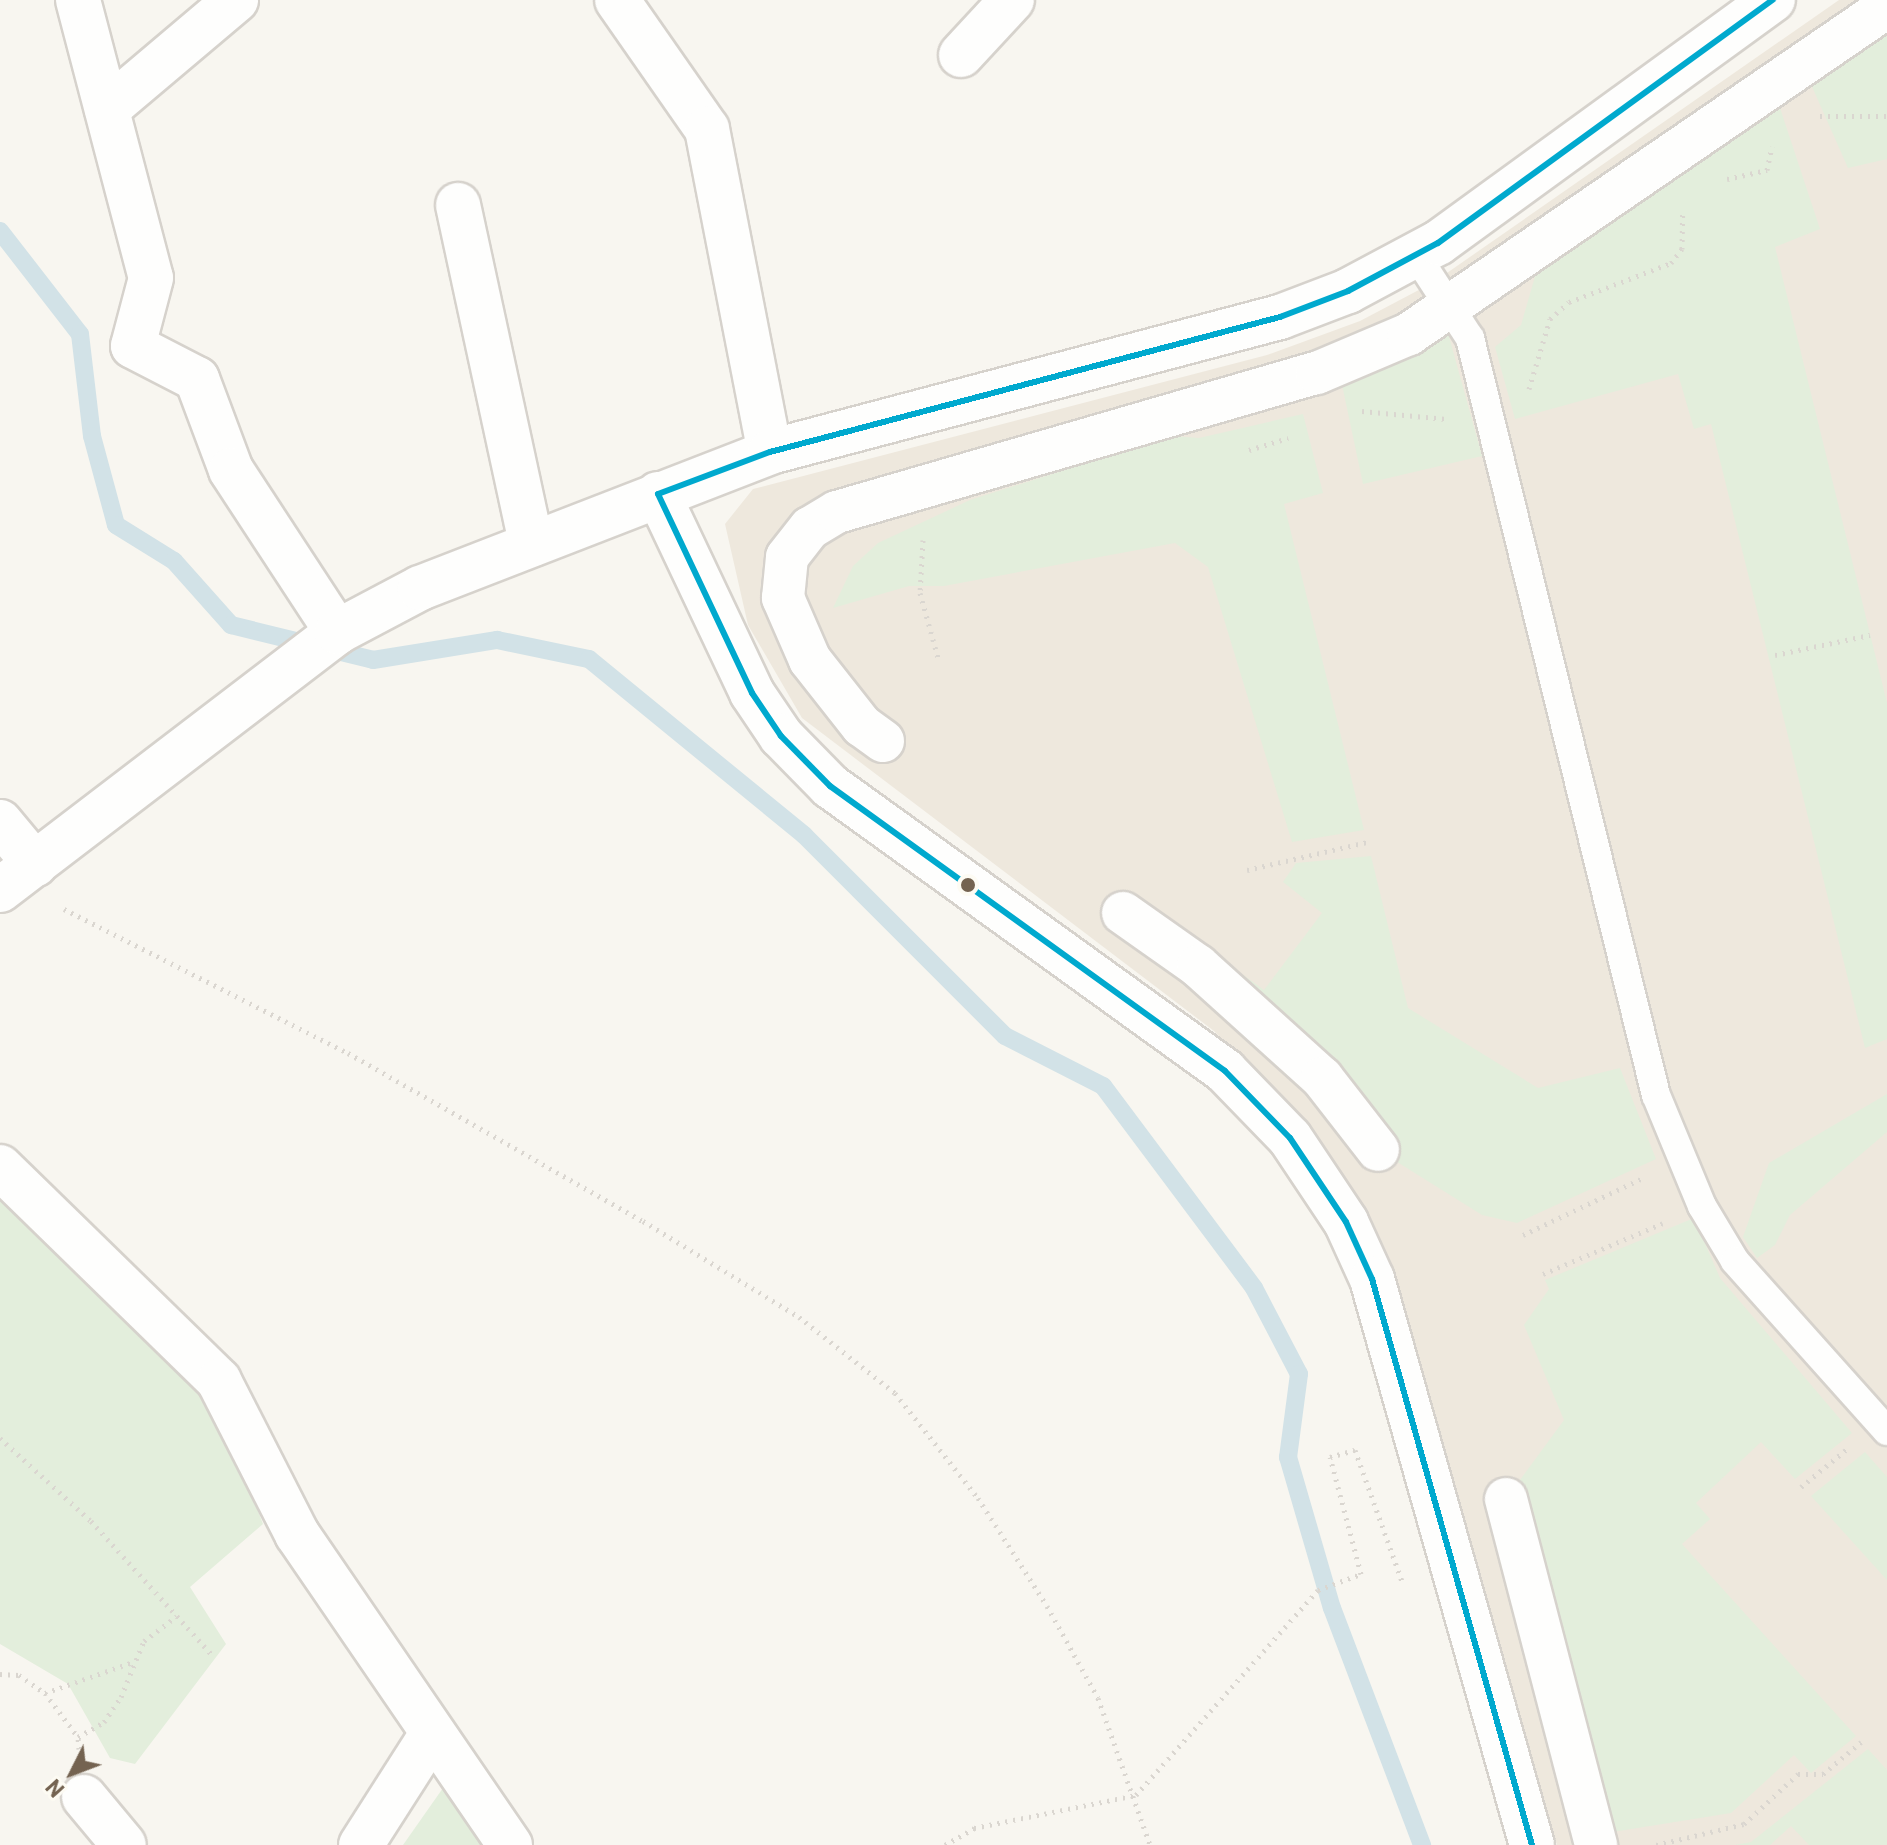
<!DOCTYPE html>
<html>
<head>
<meta charset="utf-8">
<style>
	body { margin:0 }
	#map { position:relative; width:1887px; height:1845px; overflow:hidden; background:#f8f6f0; font-family:Barlow,sans-serif }
	div>[style] { position:absolute }
	.residential>* { inset:0; background:#eee8dd }
	.green>* { inset:0; background:#e3eedc }
	.stream>* { height:18px; margin:-9px; padding:0 9px; transform-origin:9px; border-radius:9px; background:#d2e2e7 }
	.path>* { height:5px; margin-top:-2.5px; transform-origin:0; background:repeating-linear-gradient(90deg,#dad6d0 0 2px,transparent 0 8px) }
	.roads { filter:drop-shadow(2px 0 #d6d2cc) drop-shadow(-2px 0 #d6d2cc) drop-shadow(0 2px #d6d2cc) drop-shadow(0 -2px #d6d2cc) }
	.service>* { height:28px; margin:-14px; padding:0 14px; transform-origin:14px; border-radius:14px; background:#fefefd }
	.pedestrian>* { height:42px; margin:-21px; padding:0 21px; transform-origin:21px; border-radius:21px; background:#fefefd }
	.minor>* { height:44px; margin:-22px; padding:0 22px; transform-origin:22px; border-radius:22px; background:#fefefd }
	.tertiary>* { height:44px; margin:-22px; padding:0 22px; transform-origin:22px; border-radius:22px; background:#fefefd }
	.bus-1>* { height:6px; margin:-3px; padding:0 3px; transform-origin:3px; border-radius:3px; background:#00a9ce }
	.dots>* { width:22px; height:22px; translate:-50% -50%; box-sizing:border-box; border:4px solid #fdfbf3; border-radius:50% }
	span { translate:-50% -50%; white-space:nowrap; text-align:center; line-height:1.15; -webkit-text-stroke:6px #fdfbf3; paint-order:stroke }
	.north { position:absolute; left:32px; top:1733px; width:80px; height:80px; -webkit-text-stroke:6px #fdfbf3; paint-order:stroke; rotate:228deg; font-size:22px; font-weight:700; line-height:32px; text-align:center; color:#746351 }
	.north::after { content:''; display:block; margin:auto; width:28px; height:36px; background:#746351; clip-path:polygon(50% 0,100% 100%,50% 72%,0 100%) }
</style>
</head>
<body>
<div id="map">
	<div class="residential">
		<div style="clip-path:polygon(1839px 0,1887px 0,1887px 1845px,1557px 1845px,1388px 1267px,1315px 1136px,1214px 1031px,802px 718px,748px 625px,725px 524px,753px 489px,1267px 355px,1360px 321px,1434px 282px)"></div>
	</div>
	<div class="green">
		<div style="clip-path:polygon(1887px 22px,1887px 159px,1848px 168px,1806px 73px)"></div>
		<div style="clip-path:polygon(1779px 105px,1820px 229px,1775px 247px,1887px 703px,1887px 1039px,1865px 1048px,1711px 424px,1694px 429px,1678px 374px,1515px 419px,1495px 347px,1521px 325px,1536px 273px)"></div>
		<div style="clip-path:polygon(1448px 333px,1482px 456px,1363px 484px,1341px 380px)"></div>
		<div style="clip-path:polygon(1303px 414px,1323px 493px,1284px 504px,1364px 830px,1292px 842px,1208px 567px,1175px 543px,944px 586px,909px 586px,833px 608px,853px 566px,878px 543px,970px 500px,1173px 436px,1199px 438px)"></div>
		<div style="clip-path:polygon(1371px 856px,1408px 1008px,1538px 1088px,1620px 1068px,1656px 1159px,1517px 1223px,1482px 1215px,1378px 1150px,1220px 986px,1235px 969px,1264px 990px,1322px 913px,1283px 882px,1296px 863px)"></div>
		<div style="clip-path:polygon(1887px 1094px,1887px 1132px,1790px 1215px,1775px 1245px,1757px 1258px,1743px 1237px,1769px 1163px)"></div>
		<div style="clip-path:polygon(0 1184px,211px 1388px,263px 1524px,190px 1587px,226px 1644px,135px 1764px,110px 1758px,68px 1684px,0 1644px)"></div>
		<div style="clip-path:polygon(1694px 1218px,1720px 1278px,1852px 1433px,1795px 1479px,1761px 1442px,1696px 1503px,1710px 1519px,1682px 1544px,1856px 1736px,1811px 1773px,1794px 1755px,1731px 1813px,1594px 1835px,1506px 1499px,1564px 1420px,1524px 1325px,1549px 1289px,1545px 1280px)"></div>
		<div style="clip-path:polygon(1865px 1452px,1887px 1477px,1887px 1580px,1811px 1496px)"></div>
		<div style="clip-path:polygon(1868px 1749px,1887px 1770px,1887px 1845px,1809px 1845px,1791px 1826px,1770px 1845px,1735px 1845px,1751px 1842px)"></div>
		<div style="clip-path:polygon(450px 1778px,498px 1845px,403px 1845px)"></div>
	</div>
	<div class="stream">
		<div style="left:0;top:231px;width:130px;rotate:52.2deg"></div>
		<div style="left:80px;top:334px;width:103px;rotate:83.3deg"></div>
		<div style="left:92px;top:436px;width:92px;rotate:74.9deg"></div>
		<div style="left:116px;top:525px;width:68px;rotate:31.8deg"></div>
		<div style="left:174px;top:561px;width:86px;rotate:48.3deg"></div>
		<div style="left:231px;top:625px;width:146px;rotate:13.8deg"></div>
		<div style="left:373px;top:660px;width:126px;rotate:-9.2deg"></div>
		<div style="left:497px;top:640px;width:94px;rotate:11.7deg"></div>
		<div style="left:589px;top:659px;width:278px;rotate:39.3deg"></div>
		<div style="left:804px;top:835px;width:284px;rotate:45deg"></div>
		<div style="left:1005px;top:1036px;width:110px;rotate:27deg"></div>
		<div style="left:1103px;top:1086px;width:252px;rotate:53.2deg"></div>
		<div style="left:1254px;top:1288px;width:97px;rotate:62.4deg"></div>
		<div style="left:1299px;top:1374px;width:84px;rotate:97.5deg"></div>
		<div style="left:1288px;top:1457px;width:157px;rotate:73.8deg"></div>
		<div style="left:1332px;top:1608px;width:254px;rotate:69.2deg"></div>
	</div>
	<div class="path">
		<div style="left:1820px;top:116px;width:67px"></div>
		<div style="left:1727px;top:179px;width:41px;rotate:-12.7deg"></div>
		<div style="left:1767px;top:170px;width:24px;rotate:-78deg"></div>
		<div style="left:1529px;top:389px;width:73px;rotate:-73.3deg"></div>
		<div style="left:1550px;top:319px;width:25px;rotate:-42deg"></div>
		<div style="left:1569px;top:302px;width:109px;rotate:-20.9deg"></div>
		<div style="left:1671px;top:263px;width:18px;rotate:-52deg"></div>
		<div style="left:1682px;top:249px;width:39px;rotate:-89deg"></div>
		<div style="left:1362px;top:411px;width:85px;rotate:5.4deg"></div>
		<div style="left:1249px;top:450px;width:41px;rotate:-17.1deg"></div>
		<div style="left:923px;top:540px;width:53px;rotate:93.2deg"></div>
		<div style="left:920px;top:593px;width:71px;rotate:74.4deg"></div>
		<div style="left:1775px;top:655px;width:97px;rotate:-11.9deg"></div>
		<div style="left:1247px;top:870px;width:123px;rotate:-13.1deg"></div>
		<div style="left:64px;top:909px;width:318px;rotate:26.9deg"></div>
		<div style="left:348px;top:1053px;width:339px;rotate:29.7deg"></div>
		<div style="left:643px;top:1221px;width:183px;rotate:31.6deg"></div>
		<div style="left:799px;top:1317px;width:122px;rotate:38.4deg"></div>
		<div style="left:895px;top:1393px;width:134px;rotate:51.7deg"></div>
		<div style="left:978px;top:1498px;width:128px;rotate:57.4deg"></div>
		<div style="left:1047px;top:1606px;width:105px;rotate:61deg"></div>
		<div style="left:1098px;top:1698px;width:156px;rotate:70.5deg"></div>
		<div style="left:1523px;top:1235px;width:135px;rotate:-25.4deg"></div>
		<div style="left:1543px;top:1274px;width:130px;rotate:-23deg"></div>
		<div style="left:0;top:1438px;width:123px;rotate:42.4deg"></div>
		<div style="left:91px;top:1521px;width:181px;rotate:47.9deg"></div>
		<div style="left:1801px;top:1487px;width:60px;rotate:-39.6deg"></div>
		<div style="left:0;top:1674px;width:19px;rotate:3deg"></div>
		<div style="left:19px;top:1675px;width:32px;rotate:35deg"></div>
		<div style="left:45px;top:1693px;width:55px;rotate:53.1deg"></div>
		<div style="left:45px;top:1693px;width:93px;rotate:-19.4deg"></div>
		<div style="left:79px;top:1749px;width:12px;rotate:-95deg"></div>
		<div style="left:78px;top:1737px;width:30px;rotate:-30deg"></div>
		<div style="left:104px;top:1722px;width:30px;rotate:-56deg"></div>
		<div style="left:121px;top:1697px;width:61px;rotate:-67.7deg"></div>
		<div style="left:144px;top:1641px;width:41px;rotate:-37.1deg"></div>
		<div style="left:945px;top:1845px;width:34px;rotate:-30deg"></div>
		<div style="left:974px;top:1828px;width:165px;rotate:-11.5deg"></div>
		<div style="left:1136px;top:1795px;width:274px;rotate:-48.4deg"></div>
		<div style="left:1318px;top:1590px;width:46px;rotate:-20.4deg"></div>
		<div style="left:1361px;top:1574px;width:121px;rotate:-104.8deg"></div>
		<div style="left:1330px;top:1457px;width:26px;rotate:-16deg"></div>
		<div style="left:1355px;top:1450px;width:142px;rotate:70.3deg"></div>
		<div style="left:1656px;top:1845px;width:90px;rotate:-13.4deg"></div>
		<div style="left:1744px;top:1824px;width:74px;rotate:-42.8deg"></div>
		<div style="left:1798px;top:1774px;width:25px"></div>
		<div style="left:1823px;top:1774px;width:50px;rotate:-40.1deg"></div>
	</div>
	<div class="roads">
		<div class="service">
			<div style="left:1416px;top:255px;width:99px;rotate:57deg"></div>
			<div style="left:1470px;top:338px;width:780px;rotate:76.2deg"></div>
			<div style="left:1656px;top:1095px;width:120px;rotate:67.5deg"></div>
			<div style="left:1702px;top:1206px;width:64px;rotate:59deg"></div>
			<div style="left:1735px;top:1261px;width:228px;rotate:48.2deg"></div>
		</div>
		<div class="pedestrian">
			<div style="left:883px;top:741px;width:26px;rotate:-144deg"></div>
			<div style="left:862px;top:726px;width:84px;rotate:-128.2deg"></div>
			<div style="left:810px;top:660px;width:68px;rotate:-113.5deg"></div>
			<div style="left:783px;top:598px;width:41px;rotate:-84.4deg"></div>
			<div style="left:787px;top:557px;width:37px;rotate:-52deg"></div>
			<div style="left:810px;top:528px;width:31px;rotate:-31deg"></div>
			<div style="left:837px;top:512px;width:500px;rotate:-16.2deg"></div>
			<div style="left:1317px;top:373px;width:100px;rotate:-23deg"></div>
			<div style="left:1409px;top:334px;width:579px;rotate:-34.38deg"></div>
			<div style="left:1123px;top:913px;width:92px;rotate:35.2deg"></div>
			<div style="left:1198px;top:966px;width:167px;rotate:42.1deg"></div>
			<div style="left:1322px;top:1078px;width:91px;rotate:52.1deg"></div>
			<div style="left:1506px;top:1499px;width:358px;rotate:75.4deg"></div>
		</div>
		<div class="minor">
			<div style="left:78px;top:0;width:287px;rotate:75.3deg"></div>
			<div style="left:151px;top:278px;width:70px;rotate:104.8deg"></div>
			<div style="left:133px;top:346px;width:72px;rotate:27.3deg"></div>
			<div style="left:197px;top:379px;width:97px;rotate:69.5deg"></div>
			<div style="left:231px;top:470px;width:194px;rotate:56.8deg"></div>
			<div style="left:617px;top:0;width:157px;rotate:55.1deg"></div>
			<div style="left:707px;top:129px;width:329px;rotate:79deg"></div>
			<div style="left:961px;top:55px;width:75px;rotate:-47.2deg"></div>
			<div style="left:107px;top:109px;width:169px;rotate:-40.2deg"></div>
			<div style="left:458px;top:205px;width:347px;rotate:77.8deg"></div>
			<div style="left:0;top:822px;width:55px;rotate:50.2deg"></div>
			<div style="left:0;top:1167px;width:306px;rotate:44.3deg"></div>
			<div style="left:219px;top:1381px;width:172px;rotate:63deg"></div>
			<div style="left:297px;top:1534px;width:377px;rotate:55.6deg"></div>
			<div style="left:84px;top:1797px;width:62px;rotate:50.2deg"></div>
			<div style="left:361px;top:1845px;width:128px;rotate:-57.4deg"></div>
		</div>
		<div class="tertiary">
			<div style="left:658px;top:494px;width:220px;rotate:64.7deg"></div>
			<div style="left:752px;top:693px;width:52px;rotate:56deg"></div>
			<div style="left:781px;top:736px;width:70px;rotate:45.6deg"></div>
			<div style="left:830px;top:786px;width:487px;rotate:35.8deg"></div>
			<div style="left:1225px;top:1071px;width:93px;rotate:45.9deg"></div>
			<div style="left:1290px;top:1138px;width:101px;rotate:56.3deg"></div>
			<div style="left:1346px;top:1222px;width:63px;rotate:65.5deg"></div>
			<div style="left:1372px;top:1279px;width:588px;rotate:74.22deg"></div>
			<div style="left:0;top:890px;width:424px;rotate:-37.4deg"></div>
			<div style="left:337px;top:632px;width:94px;rotate:-27.9deg"></div>
			<div style="left:420px;top:588px;width:375px;rotate:-21.2deg"></div>
			<div style="left:770px;top:452px;width:528px;rotate:-14.83deg"></div>
			<div style="left:1280px;top:317px;width:73px;rotate:-20.9deg"></div>
			<div style="left:1348px;top:291px;width:102px;rotate:-28.1deg"></div>
			<div style="left:1438px;top:243px;width:414px;rotate:-36deg"></div>
		</div>
	</div>
	<div class="bus-1">
		<div style="left:658px;top:494px;width:220px;rotate:64.7deg"></div>
		<div style="left:752px;top:693px;width:52px;rotate:56deg"></div>
		<div style="left:781px;top:736px;width:70px;rotate:45.6deg"></div>
		<div style="left:830px;top:786px;width:487px;rotate:35.8deg"></div>
		<div style="left:1225px;top:1071px;width:93px;rotate:45.9deg"></div>
		<div style="left:1290px;top:1138px;width:101px;rotate:56.3deg"></div>
		<div style="left:1346px;top:1222px;width:63px;rotate:65.5deg"></div>
		<div style="left:1372px;top:1279px;width:588px;rotate:74.22deg"></div>
		<div style="left:658px;top:494px;width:120px;rotate:-20.6deg"></div>
		<div style="left:770px;top:452px;width:528px;rotate:-14.83deg"></div>
		<div style="left:1280px;top:317px;width:73px;rotate:-20.9deg"></div>
		<div style="left:1348px;top:291px;width:102px;rotate:-28.1deg"></div>
		<div style="left:1438px;top:243px;width:414px;rotate:-36deg"></div>
	</div>
	<div class="dots">
		<div style="left:968px;top:885px;background:#746351"></div>
	</div>
	<div class="north">N</div>
</div>
</body>
</html>
